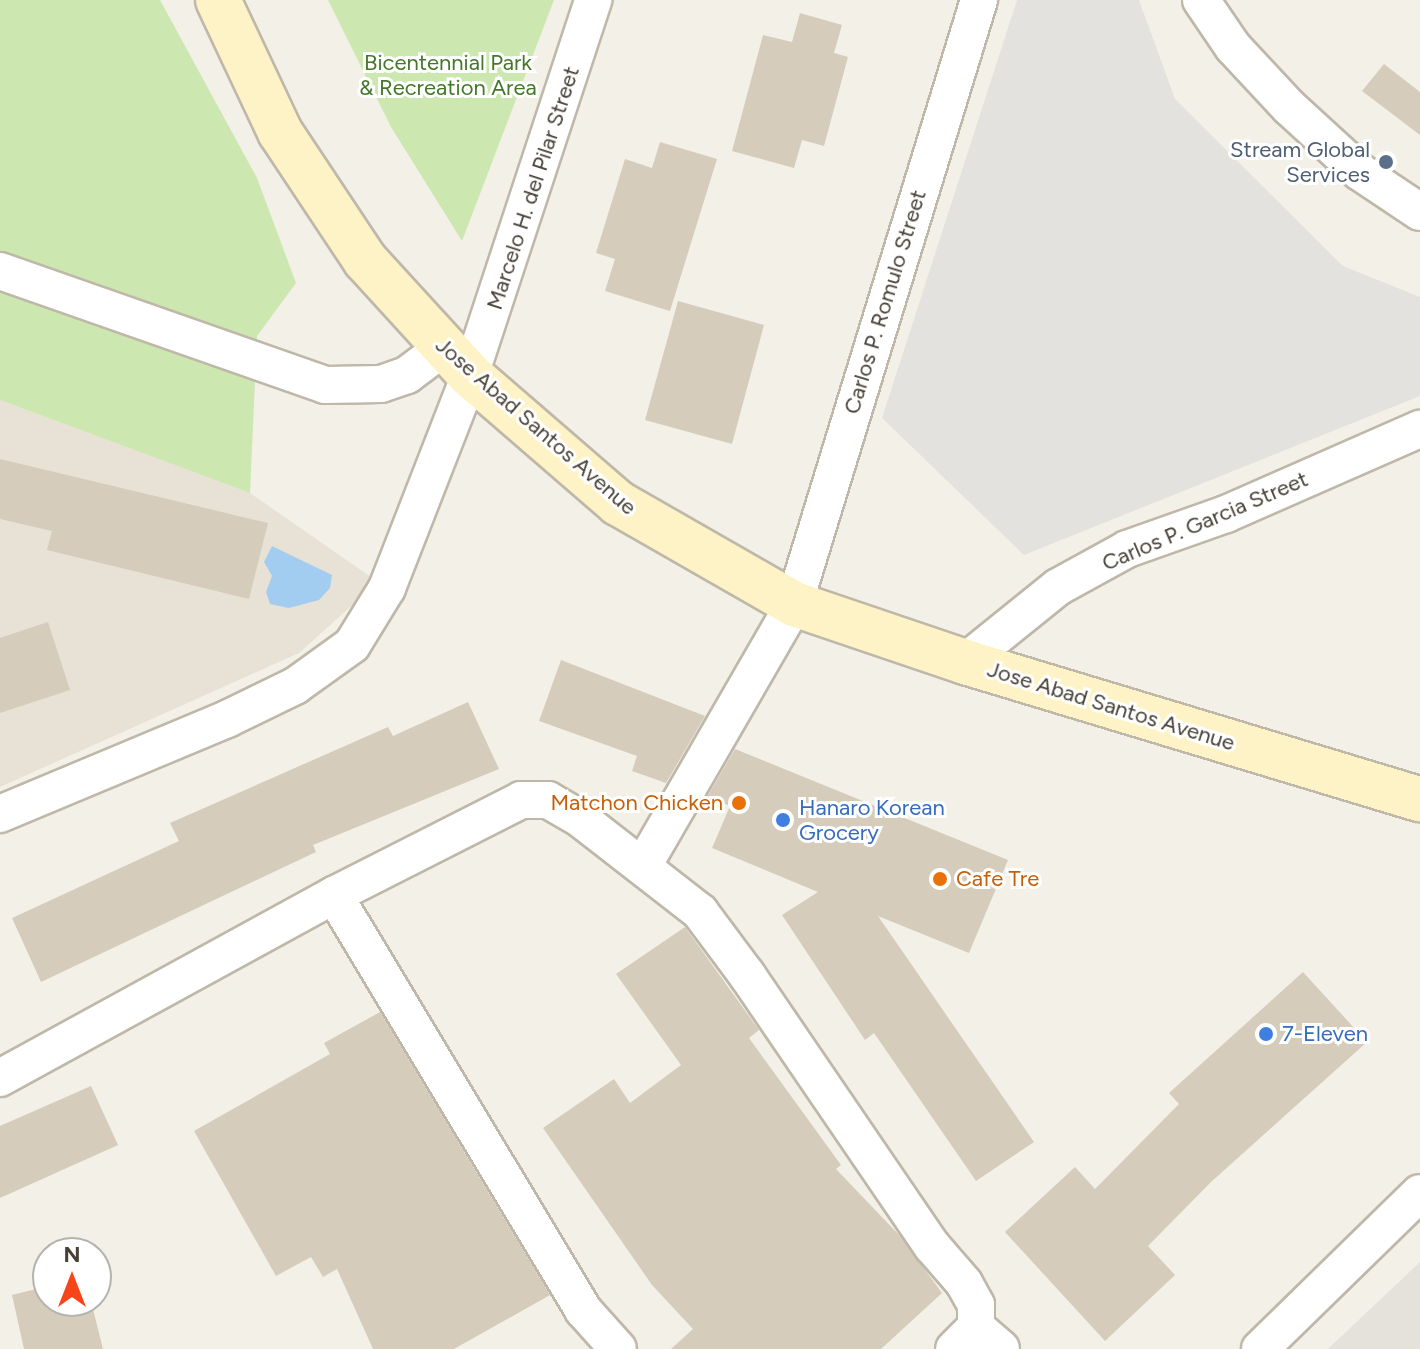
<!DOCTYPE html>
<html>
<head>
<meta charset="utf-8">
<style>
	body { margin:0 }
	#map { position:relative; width:1420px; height:1349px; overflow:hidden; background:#f3f0e7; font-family:Figtree,sans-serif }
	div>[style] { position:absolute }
	.residential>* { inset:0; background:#e7e2d5 }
	.industrial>* { inset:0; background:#e5e1db }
	.green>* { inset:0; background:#cce7b0 }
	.parking>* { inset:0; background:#e4e2df }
	.water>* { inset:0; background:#a3cdf0 }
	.building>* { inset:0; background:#d5ccbc }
	.roads { filter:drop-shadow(2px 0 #bfb8a9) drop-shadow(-2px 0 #bfb8a9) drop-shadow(0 2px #bfb8a9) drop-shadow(0 -2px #bfb8a9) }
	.minor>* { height:36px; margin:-18px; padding:0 18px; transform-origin:18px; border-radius:18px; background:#fff }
	.secondary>* { height:44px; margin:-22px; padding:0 22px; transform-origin:22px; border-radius:22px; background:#fef3c6 }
	.dots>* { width:22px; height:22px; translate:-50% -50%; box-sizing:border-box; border:4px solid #fff; border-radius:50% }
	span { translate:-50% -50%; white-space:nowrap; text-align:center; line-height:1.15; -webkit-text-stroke:6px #fff; paint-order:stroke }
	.park-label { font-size:22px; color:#447729 }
	.service-label { font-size:22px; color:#4e5e75 }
	.right { translate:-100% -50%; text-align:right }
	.street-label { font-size:22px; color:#464036 }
	.food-label { font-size:22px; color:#c56008 }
	.left { translate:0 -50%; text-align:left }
	.shop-label { font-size:22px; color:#366cbe }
	.north { position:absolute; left:32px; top:1237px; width:80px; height:80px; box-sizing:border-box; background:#fff; border:2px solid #b5b3af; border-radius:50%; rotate:0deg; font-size:22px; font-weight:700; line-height:32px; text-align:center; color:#464036 }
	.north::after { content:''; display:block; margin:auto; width:28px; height:36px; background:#f84419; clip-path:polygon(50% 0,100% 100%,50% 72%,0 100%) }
</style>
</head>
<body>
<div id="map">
	<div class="residential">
		<div style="clip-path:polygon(0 400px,250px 493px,378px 582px,299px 653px,0 787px)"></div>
	</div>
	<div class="industrial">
		<div style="clip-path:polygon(1420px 1262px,1420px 1349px,1328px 1349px)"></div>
	</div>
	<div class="green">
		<div style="clip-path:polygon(0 0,160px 0,257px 178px,296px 283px,257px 336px,250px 493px,0 400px)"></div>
		<div style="clip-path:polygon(328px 0,554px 0,462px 241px,391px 127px)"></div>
	</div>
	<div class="parking">
		<div style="clip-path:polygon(1017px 0,1139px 0,1175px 99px,1343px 266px,1420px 297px,1420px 396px,1024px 555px,882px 418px)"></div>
	</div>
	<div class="water">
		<div style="clip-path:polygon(272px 546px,332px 575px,330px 588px,319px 600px,289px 608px,270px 604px,266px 592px,272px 576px,264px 562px)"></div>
	</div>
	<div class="building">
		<div style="clip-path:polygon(800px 13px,842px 25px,834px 53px,848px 57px,824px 146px,802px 140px,794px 168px,732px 151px,763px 35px,792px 42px)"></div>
		<div style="clip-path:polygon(1384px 64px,1420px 92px,1420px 135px,1362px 91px)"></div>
		<div style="clip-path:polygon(660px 142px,717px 159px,670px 311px,605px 291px,615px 259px,596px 253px,625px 159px,652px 168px)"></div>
		<div style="clip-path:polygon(678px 301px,764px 325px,732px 444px,645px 420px)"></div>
		<div style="clip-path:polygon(0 459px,268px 523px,249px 599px,47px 550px,52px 531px,0 519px)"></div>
		<div style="clip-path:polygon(48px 622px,70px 690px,0 713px,0 638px)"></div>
		<div style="clip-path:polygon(561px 660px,705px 716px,666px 783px,632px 771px,637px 756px,539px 721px)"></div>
		<div style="clip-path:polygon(468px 702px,499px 769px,313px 845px,316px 852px,41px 982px,12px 918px,179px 841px,170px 823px,388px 727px,393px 736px)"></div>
		<div style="clip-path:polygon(735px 749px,1008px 860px,969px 953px,878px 916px,1034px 1142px,976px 1181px,874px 1033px,865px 1040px,782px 915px,818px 892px,712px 848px,730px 806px,707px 797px)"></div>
		<div style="clip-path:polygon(685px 927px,759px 1030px,749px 1038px,841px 1165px,836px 1169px,901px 1237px,942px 1293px,881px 1349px,671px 1349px,693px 1329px,652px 1285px,543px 1128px,614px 1079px,630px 1103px,681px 1065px,616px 974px)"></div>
		<div style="clip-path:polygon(1303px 972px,1367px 1042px,1211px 1182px,1148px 1246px,1175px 1275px,1105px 1341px,1005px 1232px,1075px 1167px,1095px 1189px,1179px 1104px,1169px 1093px)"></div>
		<div style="clip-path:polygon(380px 1012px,550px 1295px,454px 1349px,373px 1349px,337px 1269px,323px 1277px,311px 1257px,276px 1276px,194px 1131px,330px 1054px,324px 1043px)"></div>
		<div style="clip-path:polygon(91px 1086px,118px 1145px,0 1198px,0 1126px)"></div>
		<div style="clip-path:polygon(48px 1286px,48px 1301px,91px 1301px,103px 1349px,24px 1349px,12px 1295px)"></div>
	</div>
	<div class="roads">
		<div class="minor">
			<div style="left:1201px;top:0;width:57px;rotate:55.8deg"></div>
			<div style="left:1233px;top:47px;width:82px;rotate:47deg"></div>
			<div style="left:1289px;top:107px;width:96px;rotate:42.5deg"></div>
			<div style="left:1360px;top:172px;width:72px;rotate:33.7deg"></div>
			<div style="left:0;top:271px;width:344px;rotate:19.3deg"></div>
			<div style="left:325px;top:385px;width:56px;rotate:-1deg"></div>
			<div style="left:381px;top:384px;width:28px;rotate:-19deg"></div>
			<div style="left:407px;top:375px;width:45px;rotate:-36.9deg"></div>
			<div style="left:965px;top:662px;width:119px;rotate:-38.9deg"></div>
			<div style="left:1058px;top:587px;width:79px;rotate:-28.8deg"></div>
			<div style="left:1127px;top:549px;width:105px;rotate:-19.5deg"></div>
			<div style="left:1226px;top:514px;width:212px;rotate:-23.7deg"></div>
			<div style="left:0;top:814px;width:246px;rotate:-22.7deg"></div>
			<div style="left:227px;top:719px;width:76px;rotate:-25.9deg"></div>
			<div style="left:295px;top:686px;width:70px;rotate:-35.7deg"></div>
			<div style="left:352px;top:645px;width:67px;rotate:-58.4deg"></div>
			<div style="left:387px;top:588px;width:229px;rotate:-68.7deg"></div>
			<div style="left:470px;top:375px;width:395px;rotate:-71.8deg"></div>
			<div style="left:643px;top:866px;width:302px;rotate:-60deg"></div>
			<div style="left:794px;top:604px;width:632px;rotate:-72.97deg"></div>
			<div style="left:334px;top:895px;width:484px;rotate:59deg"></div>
			<div style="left:583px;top:1310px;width:52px;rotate:48.1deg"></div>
			<div style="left:0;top:1078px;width:381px;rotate:-28.7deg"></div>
			<div style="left:334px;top:895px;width:210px;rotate:-26.9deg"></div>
			<div style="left:521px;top:800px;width:27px"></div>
			<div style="left:548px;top:800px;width:39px;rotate:30deg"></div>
			<div style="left:582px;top:820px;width:150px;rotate:37.9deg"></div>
			<div style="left:700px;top:912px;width:79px;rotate:53.3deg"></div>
			<div style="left:747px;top:975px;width:328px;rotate:55.7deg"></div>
			<div style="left:932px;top:1246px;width:49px;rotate:49.1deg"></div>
			<div style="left:964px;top:1283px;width:25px;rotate:61deg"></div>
			<div style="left:976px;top:1305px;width:22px;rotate:90deg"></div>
			<div style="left:976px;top:1327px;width:31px;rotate:135deg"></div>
			<div style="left:976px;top:1327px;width:33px;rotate:41deg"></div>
			<div style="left:1260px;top:1349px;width:223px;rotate:-44.3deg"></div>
		</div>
		<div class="secondary">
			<div style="left:218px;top:0;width:146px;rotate:64.8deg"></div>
			<div style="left:280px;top:132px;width:154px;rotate:56.4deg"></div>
			<div style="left:365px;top:260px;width:156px;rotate:47.6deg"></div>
			<div style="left:470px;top:375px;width:196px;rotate:40.9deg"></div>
			<div style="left:618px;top:503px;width:203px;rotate:29.8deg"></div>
			<div style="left:794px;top:604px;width:181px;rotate:18.7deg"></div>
			<div style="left:965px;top:662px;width:475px;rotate:16.8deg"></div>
		</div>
	</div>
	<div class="dots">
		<div style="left:1386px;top:162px;background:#5c6f8a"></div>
		<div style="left:739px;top:803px;background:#e8710a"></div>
		<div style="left:783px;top:820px;background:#3f7fe0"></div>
		<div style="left:940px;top:879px;background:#e8710a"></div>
		<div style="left:1266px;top:1034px;background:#3f7fe0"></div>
	</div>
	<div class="park-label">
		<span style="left:448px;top:75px">Bicentennial Park<br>&amp; Recreation Area</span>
	</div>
	<div class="service-label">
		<span class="right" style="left:1370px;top:162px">Stream Global<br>Services</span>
	</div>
	<div class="street-label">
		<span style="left:533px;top:188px;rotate:-72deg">Marcelo H. del Pilar Street</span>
		<span style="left:885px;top:302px;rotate:-73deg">Carlos P. Romulo Street</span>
		<span style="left:536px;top:426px;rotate:41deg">Jose Abad Santos Avenue</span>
		<span style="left:1205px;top:521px;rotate:-23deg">Carlos P. Garcia Street</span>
		<span style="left:1111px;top:706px;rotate:17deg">Jose Abad Santos Avenue</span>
	</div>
	<div class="food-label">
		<span class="right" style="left:723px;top:803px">Matchon Chicken</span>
		<span class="left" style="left:956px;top:879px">Cafe Tre</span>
	</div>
	<div class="shop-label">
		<span class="left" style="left:799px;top:820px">Hanaro Korean<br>Grocery</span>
		<span class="left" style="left:1282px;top:1034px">7-Eleven</span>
	</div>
	<div class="north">N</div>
</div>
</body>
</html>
